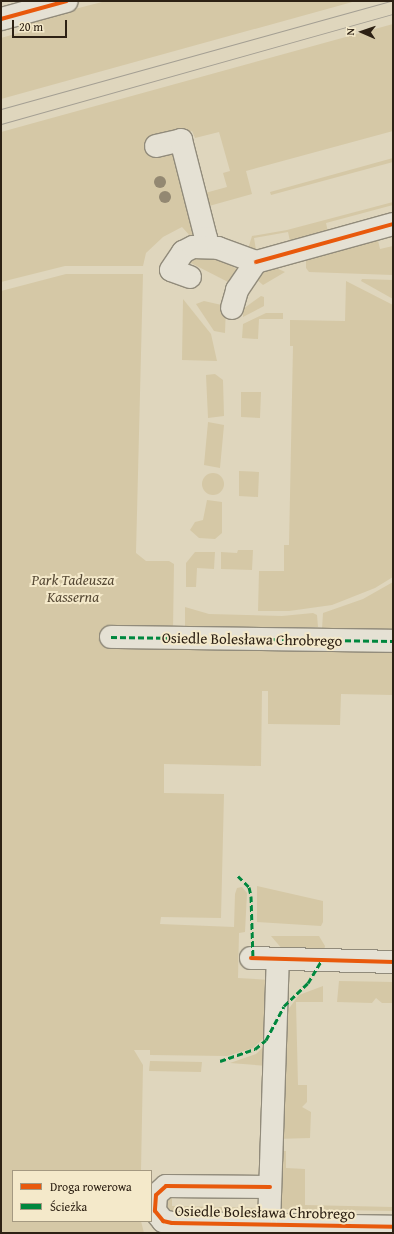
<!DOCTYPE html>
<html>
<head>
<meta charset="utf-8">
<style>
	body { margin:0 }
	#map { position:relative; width:394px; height:1234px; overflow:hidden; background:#dfd6bd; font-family:"Gentium Book Plus",serif }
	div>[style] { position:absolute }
	.green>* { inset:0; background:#d5c8a6 }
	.round { border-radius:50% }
	.roads { filter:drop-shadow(1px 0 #918b7b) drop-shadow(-1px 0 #918b7b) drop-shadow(0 1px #918b7b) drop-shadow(0 -1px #918b7b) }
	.minor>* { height:22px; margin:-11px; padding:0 11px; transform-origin:11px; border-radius:11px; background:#e5e1d4 }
	.tram>* { height:1px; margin:-0.5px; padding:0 0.5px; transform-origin:0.5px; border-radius:0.5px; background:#a49f93 }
	.quiet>* { height:3px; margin-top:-1.5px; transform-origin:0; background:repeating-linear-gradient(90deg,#00873e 0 6px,transparent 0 9px) }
	.cycleway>* { height:4px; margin:-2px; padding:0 2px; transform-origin:2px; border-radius:2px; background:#e8590c }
	.trees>* { width:12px; height:12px; margin:-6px; border-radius:50%; background:#938872 }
	span { translate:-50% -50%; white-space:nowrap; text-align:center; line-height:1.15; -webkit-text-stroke:4px #f4e9ca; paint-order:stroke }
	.park-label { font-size:15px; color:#554834; font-style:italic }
	.street-label { font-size:15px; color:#2d2114 }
	.frame { position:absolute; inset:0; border:2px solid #2d2114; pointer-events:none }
	.legend { position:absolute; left:12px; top:1170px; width:140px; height:52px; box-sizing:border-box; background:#f4e9ca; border:1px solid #a49981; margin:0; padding:5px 7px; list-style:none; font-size:12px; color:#2d2114 }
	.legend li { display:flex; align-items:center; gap:8px; height:20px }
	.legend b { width:20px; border:1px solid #a49981 }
	.north { position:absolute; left:342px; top:12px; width:40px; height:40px; -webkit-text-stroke:3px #f4e9ca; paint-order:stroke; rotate:272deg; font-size:11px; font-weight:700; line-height:16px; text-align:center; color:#2d2114 }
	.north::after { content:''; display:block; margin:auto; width:14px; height:18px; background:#2d2114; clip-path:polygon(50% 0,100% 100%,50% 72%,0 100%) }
	.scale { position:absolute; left:12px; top:20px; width:55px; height:18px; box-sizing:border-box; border:2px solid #2d2114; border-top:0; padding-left:5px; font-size:12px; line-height:14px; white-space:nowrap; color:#2d2114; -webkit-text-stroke:3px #f4e9ca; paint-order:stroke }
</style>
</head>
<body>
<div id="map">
	<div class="green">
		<div style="clip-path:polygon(106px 1px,356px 1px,1px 99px,1px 38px,22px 32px,20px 23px)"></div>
		<div style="clip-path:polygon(393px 24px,393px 131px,246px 171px,252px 194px,209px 206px,205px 193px,227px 187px,223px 173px,230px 171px,219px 132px,195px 138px,192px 131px,150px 143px,175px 152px,195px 230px,192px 238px,182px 227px,163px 237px,146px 253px,143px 266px,65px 266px,1px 282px,1px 132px)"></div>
		<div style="clip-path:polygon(393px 158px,393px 162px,271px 195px,270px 192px)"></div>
		<div style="clip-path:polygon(393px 202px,393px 205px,326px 223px,329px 237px,291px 246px,288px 232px,254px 238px,256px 250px,248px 249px,252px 236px,287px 230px)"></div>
		<div style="clip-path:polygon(377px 236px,380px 249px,393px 246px,393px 275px,309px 272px,306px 268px,306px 258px)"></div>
		<div style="clip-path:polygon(192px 255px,220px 258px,241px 272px,230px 283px,187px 261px)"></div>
		<div style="clip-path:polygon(270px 265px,285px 272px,263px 285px,255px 278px)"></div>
		<div style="clip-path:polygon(66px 274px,143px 274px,136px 553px,146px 561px,169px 561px,174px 564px,173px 630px,393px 650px,393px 695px,341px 694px,340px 725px,268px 724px,268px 691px,262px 691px,261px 766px,164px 764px,164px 793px,224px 794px,221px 918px,161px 917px,160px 924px,234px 927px,235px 894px,237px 888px,242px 887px,247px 893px,245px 932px,239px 933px,238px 978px,272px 980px,266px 1036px,253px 1048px,227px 1056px,150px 1055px,150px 1050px,134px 1050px,143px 1065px,141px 1171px,13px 1171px,13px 1221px,141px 1221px,144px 1233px,1px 1233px,1px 291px)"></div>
		<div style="clip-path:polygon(393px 280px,393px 299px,361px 281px,362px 279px)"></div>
		<div style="clip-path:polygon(346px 281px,393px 305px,393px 577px,375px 588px,332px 605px,289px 611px,258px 611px,259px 571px,284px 571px,284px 545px,289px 545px,293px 346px,290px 346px,290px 320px,345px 321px)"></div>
		<div style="clip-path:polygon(261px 296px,264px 297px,264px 306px,243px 317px,243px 309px)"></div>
		<div style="clip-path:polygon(183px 299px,211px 334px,217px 361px,182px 360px)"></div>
		<div style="clip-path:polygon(204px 301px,226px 306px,225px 333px,214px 331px,196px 304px)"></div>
		<div style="clip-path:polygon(266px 313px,283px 313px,283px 319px,259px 319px,258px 339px,242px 338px,243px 324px)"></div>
		<div style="clip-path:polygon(215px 374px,223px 380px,224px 416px,208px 418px,206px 375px)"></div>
		<div style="clip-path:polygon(241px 392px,261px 392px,260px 418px,241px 417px)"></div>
		<div style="clip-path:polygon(208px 422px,224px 425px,220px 468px,204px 465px)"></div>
		<div style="clip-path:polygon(239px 471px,259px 472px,258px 497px,239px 496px)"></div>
		<div class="round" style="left:202px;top:473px;width:22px;height:22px"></div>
		<div style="clip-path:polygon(207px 500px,222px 502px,222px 533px,215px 539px,199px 538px,190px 530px,195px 522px,203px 520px)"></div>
		<div style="clip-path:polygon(238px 550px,253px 550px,252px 570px,221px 569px,221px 552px,237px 553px)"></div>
		<div style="clip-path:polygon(195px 552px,215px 552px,214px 569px,197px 568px,196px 587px,186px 587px,186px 563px)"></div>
		<div style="clip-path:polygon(393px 582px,393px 633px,322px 629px,323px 613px,363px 599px)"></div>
		<div style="clip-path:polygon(185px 607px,209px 614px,282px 616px,313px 613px,317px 615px,318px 627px,185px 628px)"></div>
		<div style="clip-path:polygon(257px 886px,323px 901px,323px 922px,321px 926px,257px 922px)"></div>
		<div style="clip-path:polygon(271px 936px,319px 936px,325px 946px,324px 950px,284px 951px)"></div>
		<div style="clip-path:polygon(339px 981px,393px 982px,393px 1003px,382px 1003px,376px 998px,372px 1003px,337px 1002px)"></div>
		<div style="clip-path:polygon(323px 986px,323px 1002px,296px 1002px,298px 1085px,307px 1085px,307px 1102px,302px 1107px,311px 1112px,310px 1138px,276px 1139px,287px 1011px,299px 995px)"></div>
		<div style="clip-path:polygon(270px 1040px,268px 1066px,230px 1063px,256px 1054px)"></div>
		<div style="clip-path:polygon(150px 1061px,202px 1062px,201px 1072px,149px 1071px)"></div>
		<div style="clip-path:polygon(276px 1151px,286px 1151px,286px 1168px,305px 1169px,305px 1205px,393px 1207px,393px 1211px,275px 1209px)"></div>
		<div style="clip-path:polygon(172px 1193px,172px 1206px,264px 1208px,264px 1214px,170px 1212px,162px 1199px)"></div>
	</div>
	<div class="roads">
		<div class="minor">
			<div style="left:1px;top:19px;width:68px;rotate:-15.3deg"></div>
			<div style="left:156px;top:146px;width:26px;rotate:-13deg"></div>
			<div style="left:181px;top:140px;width:101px;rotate:75.7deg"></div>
			<div style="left:206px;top:238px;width:9px;rotate:111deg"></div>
			<div style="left:256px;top:262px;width:142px;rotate:-15.5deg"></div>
			<div style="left:190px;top:277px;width:20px;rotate:-160deg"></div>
			<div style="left:171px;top:270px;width:22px;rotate:-56deg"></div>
			<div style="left:183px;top:252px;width:11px;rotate:-27deg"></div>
			<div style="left:193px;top:247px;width:25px;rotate:2deg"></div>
			<div style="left:218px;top:248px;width:40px;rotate:20.2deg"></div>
			<div style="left:232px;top:308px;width:19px;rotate:-74deg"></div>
			<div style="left:237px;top:290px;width:34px;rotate:-56deg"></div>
			<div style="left:111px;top:637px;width:282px;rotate:0.8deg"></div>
			<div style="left:251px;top:958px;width:142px;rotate:1.6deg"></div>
			<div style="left:270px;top:1187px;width:104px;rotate:-179.4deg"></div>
			<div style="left:166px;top:1186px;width:13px;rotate:138deg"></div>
			<div style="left:156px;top:1195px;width:16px;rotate:94deg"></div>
			<div style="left:155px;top:1211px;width:13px;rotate:51deg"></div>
			<div style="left:163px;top:1221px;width:9px;rotate:13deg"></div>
			<div style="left:172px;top:1223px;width:221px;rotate:1deg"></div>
			<div style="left:269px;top:1225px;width:266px;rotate:-88.1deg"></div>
		</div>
	</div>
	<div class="tram">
		<div style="left:1px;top:109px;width:405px;rotate:-15.5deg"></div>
		<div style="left:1px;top:124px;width:407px;rotate:-15.7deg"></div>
	</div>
	<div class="quiet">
		<div style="left:111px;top:637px;width:282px;rotate:0.8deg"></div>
		<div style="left:238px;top:876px;width:16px;rotate:45deg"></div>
		<div style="left:249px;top:887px;width:9px;rotate:77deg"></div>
		<div style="left:251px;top:896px;width:62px;rotate:88.2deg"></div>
		<div style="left:220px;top:1061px;width:37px;rotate:-19deg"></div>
		<div style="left:255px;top:1049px;width:14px;rotate:-39deg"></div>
		<div style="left:266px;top:1040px;width:38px;rotate:-62deg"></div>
		<div style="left:284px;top:1006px;width:33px;rotate:-44deg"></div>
		<div style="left:308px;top:983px;width:26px;rotate:-59deg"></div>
	</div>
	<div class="cycleway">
		<div style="left:1px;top:19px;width:68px;rotate:-15.3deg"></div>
		<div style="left:256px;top:262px;width:142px;rotate:-15.5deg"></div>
		<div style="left:251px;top:958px;width:142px;rotate:1.6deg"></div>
		<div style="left:270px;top:1187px;width:104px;rotate:-179.4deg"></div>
		<div style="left:166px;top:1186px;width:13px;rotate:138deg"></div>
		<div style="left:156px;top:1195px;width:16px;rotate:94deg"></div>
		<div style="left:155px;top:1211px;width:13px;rotate:51deg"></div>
		<div style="left:163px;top:1221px;width:9px;rotate:13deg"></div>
		<div style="left:172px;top:1223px;width:221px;rotate:1deg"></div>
	</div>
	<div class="trees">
		<div style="left:160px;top:182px"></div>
		<div style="left:165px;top:197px"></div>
	</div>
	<div class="park-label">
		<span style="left:73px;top:588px">Park Tadeusza<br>Kasserna</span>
	</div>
	<div class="street-label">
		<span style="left:252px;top:639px;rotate:1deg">Osiedle Bolesława Chrobrego</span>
		<span style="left:265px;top:1212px;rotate:1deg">Osiedle Bolesława Chrobrego</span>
	</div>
	<div class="frame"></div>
	<ul class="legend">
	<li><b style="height:5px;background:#e8590c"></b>Droga rowerowa</li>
	<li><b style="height:5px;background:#00873e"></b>Ścieżka</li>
	</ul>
	<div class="north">N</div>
	<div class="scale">20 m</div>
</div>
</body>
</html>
